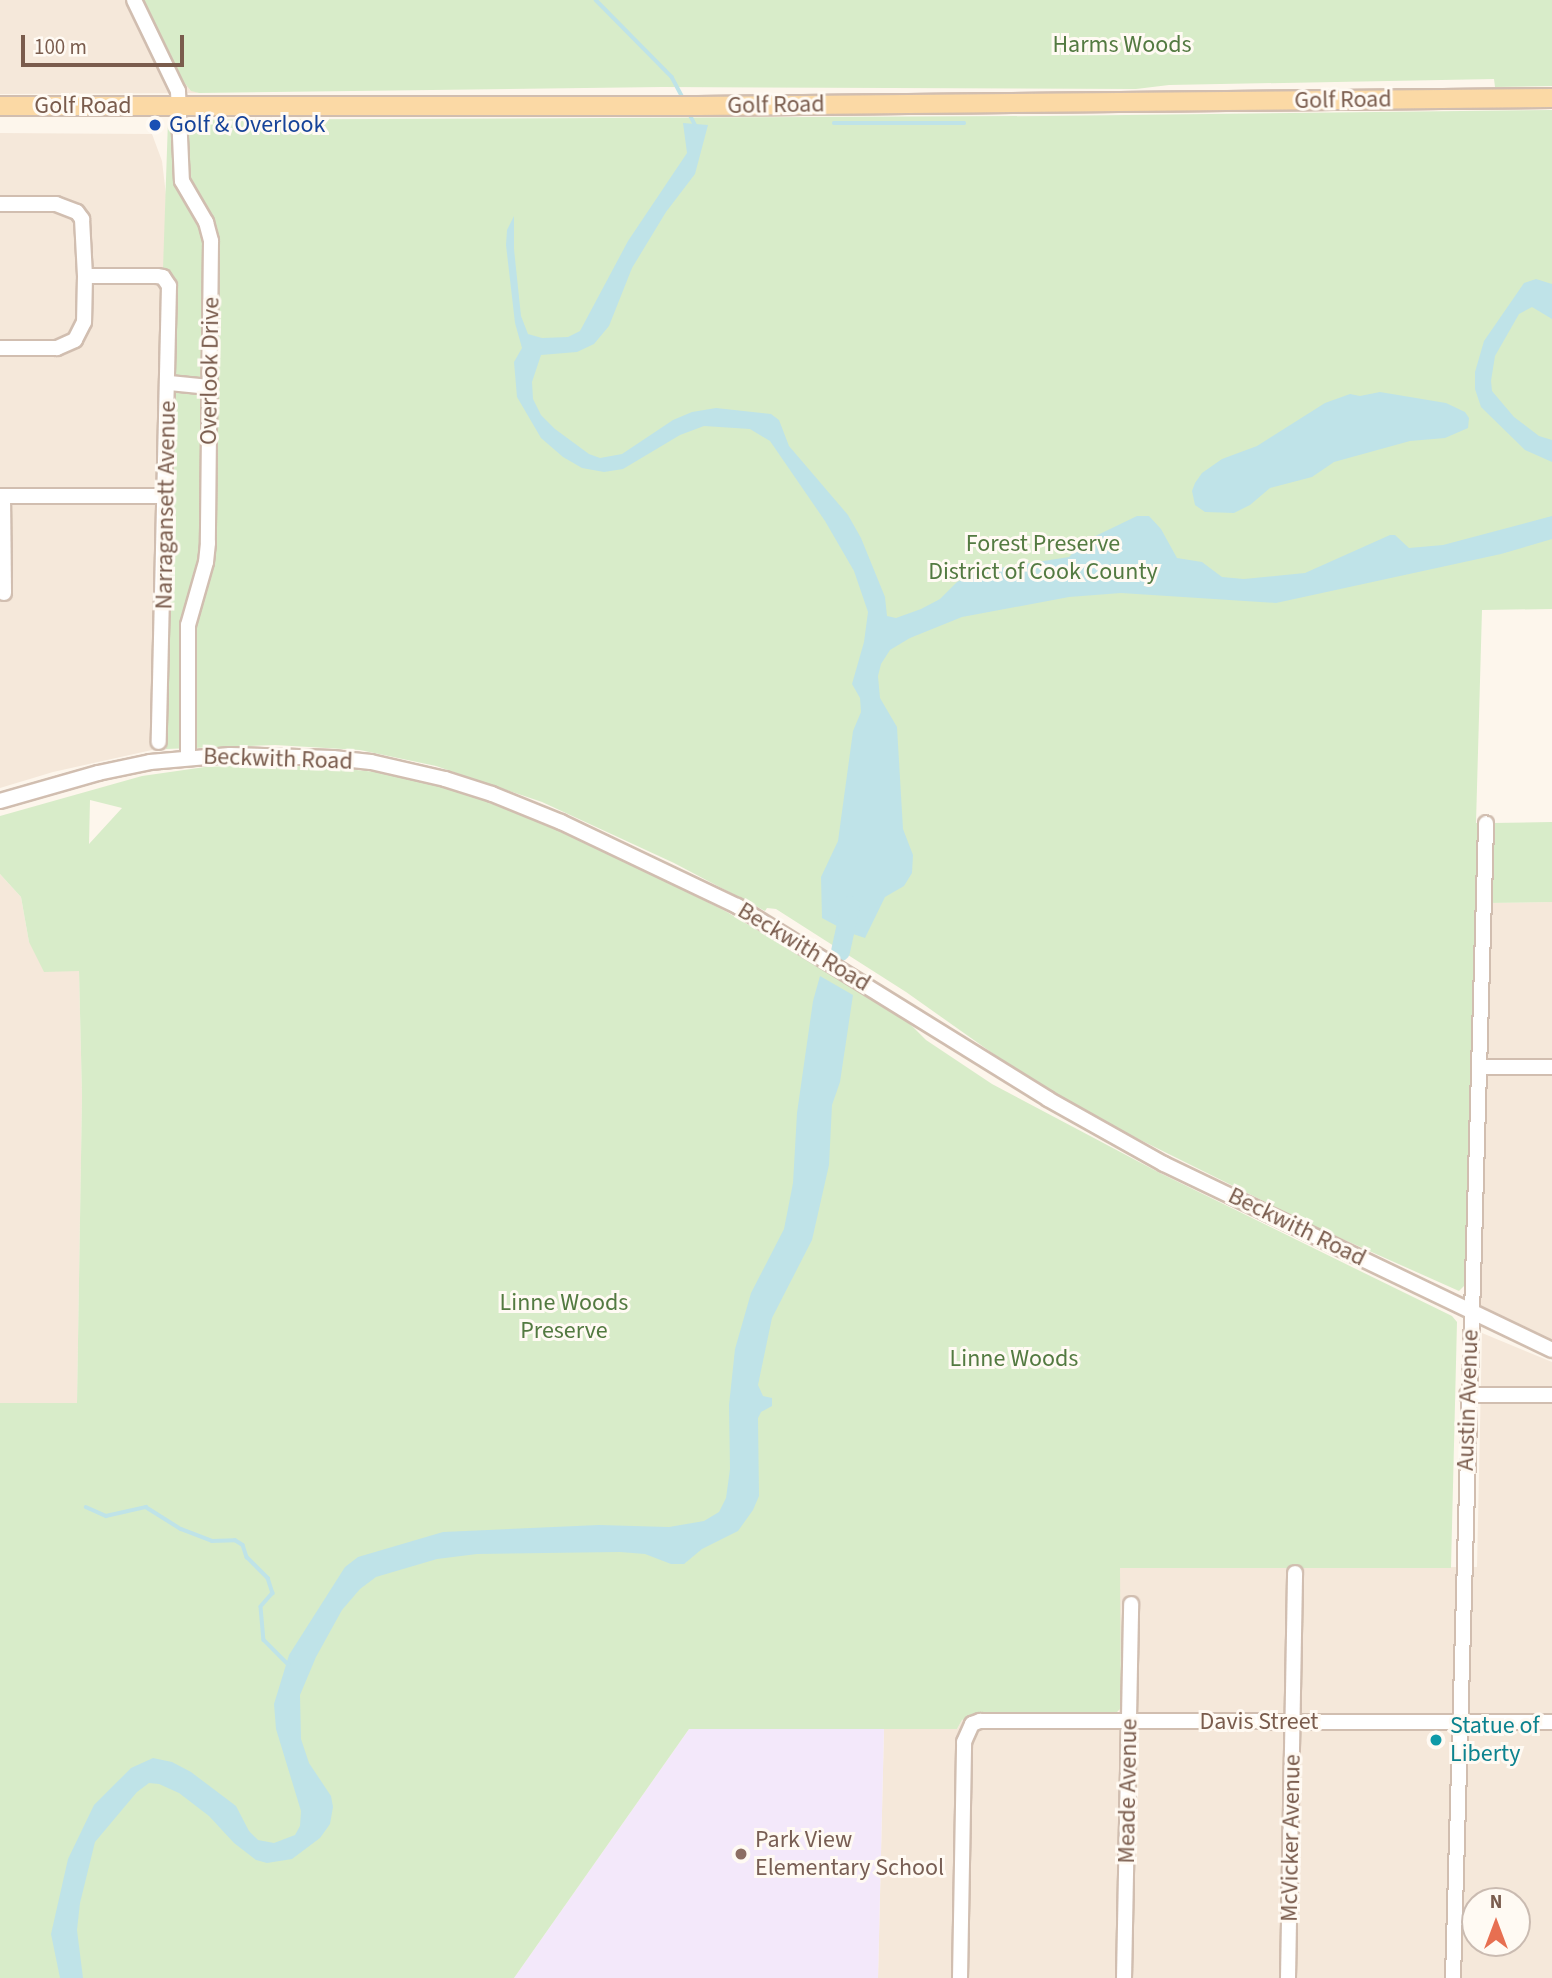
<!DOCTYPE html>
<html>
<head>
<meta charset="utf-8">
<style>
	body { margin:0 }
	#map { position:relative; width:1552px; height:1978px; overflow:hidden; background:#fdf6ec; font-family:"Source Sans 3",sans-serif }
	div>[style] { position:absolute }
	.residential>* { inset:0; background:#f5e8da }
	.education>* { inset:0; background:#f3e8fa }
	.green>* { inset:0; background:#d8ecc9 }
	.water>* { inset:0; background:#bfe3e8 }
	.stream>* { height:3.5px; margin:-1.75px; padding:0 1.75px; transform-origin:1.75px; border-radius:1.75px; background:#bfe3e8 }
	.river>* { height:19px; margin:-9.5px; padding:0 9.5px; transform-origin:9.5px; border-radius:9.5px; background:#bfe3e8 }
	.roads { filter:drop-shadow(2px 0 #d1beb0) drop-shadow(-2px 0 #d1beb0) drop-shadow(0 2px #d1beb0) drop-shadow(0 -2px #d1beb0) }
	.minor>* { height:14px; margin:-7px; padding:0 7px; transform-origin:7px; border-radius:7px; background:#fff }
	.major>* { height:18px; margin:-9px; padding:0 9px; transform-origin:9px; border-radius:9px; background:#fbd9a5 }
	.dots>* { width:19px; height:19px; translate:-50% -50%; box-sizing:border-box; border:4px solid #fffaf3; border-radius:50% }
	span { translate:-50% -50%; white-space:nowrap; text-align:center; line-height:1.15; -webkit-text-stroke:6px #fffaf3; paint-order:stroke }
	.park-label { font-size:24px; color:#537a41 }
	.street-label { font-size:24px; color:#7a5c4d }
	.transit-label { font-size:24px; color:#164399 }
	.left { translate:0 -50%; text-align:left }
	.culture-label { font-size:24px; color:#0d838f }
	.education-label { font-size:24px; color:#785e54 }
	.north { position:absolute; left:1461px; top:1887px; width:70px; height:70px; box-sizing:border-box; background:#fffaf3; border:2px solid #cabbb1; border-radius:50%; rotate:0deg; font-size:19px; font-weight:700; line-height:28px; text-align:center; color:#7a5c4d }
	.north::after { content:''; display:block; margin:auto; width:24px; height:32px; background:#e76f51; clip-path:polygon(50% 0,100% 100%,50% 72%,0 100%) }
	.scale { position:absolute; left:21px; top:35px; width:163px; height:32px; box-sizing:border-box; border:4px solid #7a5c4d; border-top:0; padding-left:9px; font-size:21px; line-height:24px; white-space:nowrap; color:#7a5c4d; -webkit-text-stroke:5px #fffaf3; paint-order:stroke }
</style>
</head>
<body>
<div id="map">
	<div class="residential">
		<div style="clip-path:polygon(0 0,142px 0,190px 90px,199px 93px,0 94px)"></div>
		<div style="clip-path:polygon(0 133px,152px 134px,162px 161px,166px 195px,152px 750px,53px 772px,0 788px)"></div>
		<div style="clip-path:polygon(0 874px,21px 897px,29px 942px,79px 971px,82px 1096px,77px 1404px,0 1403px)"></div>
		<div style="clip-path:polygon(1552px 902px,1552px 1341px,1477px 1304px,1487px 903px)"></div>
		<div style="clip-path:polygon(evenodd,1482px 1333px,1552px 1362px,1552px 1978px,878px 1978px,884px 1728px,957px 1729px,962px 1720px,972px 1715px,1119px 1712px,1119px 1568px,1477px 1567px,1482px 1333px,1475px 1901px,1517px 1901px,1517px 1943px,1475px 1943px,1475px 1901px)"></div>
	</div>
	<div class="education">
		<div style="clip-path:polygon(884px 1728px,878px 1978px,514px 1978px,689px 1729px)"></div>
	</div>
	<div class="green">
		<div style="clip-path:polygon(142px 0,1552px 0,1552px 86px,1495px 87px,1494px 79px,1169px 85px,1136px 89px,662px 87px,199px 93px,191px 91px,175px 71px)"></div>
		<div style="clip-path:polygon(1552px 110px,1552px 609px,1482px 610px,1476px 823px,1481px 823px,1467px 1283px,1459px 1291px,1320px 1229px,1074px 1107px,1026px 1077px,906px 992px,776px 909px,767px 908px,765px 911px,674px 863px,542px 802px,436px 766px,360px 750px,275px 745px,166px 749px,177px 287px,174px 279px,163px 269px,168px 120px,1045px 116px)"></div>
		<div style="clip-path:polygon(evenodd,256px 765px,326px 767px,376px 772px,459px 791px,520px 813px,640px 868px,727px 912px,798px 954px,906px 1020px,926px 1040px,992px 1084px,1160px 1173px,1452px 1316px,1457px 1322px,1451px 1568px,1120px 1568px,1121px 1708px,1115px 1714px,972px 1715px,962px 1720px,957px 1729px,689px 1729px,514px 1978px,0 1978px,0 1403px,77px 1403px,82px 1096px,79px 971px,44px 972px,29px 942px,21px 897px,0 874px,0 816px,142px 776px,205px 767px,256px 765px,90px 800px,122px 808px,89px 844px,90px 800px)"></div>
		<div style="clip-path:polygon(1552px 822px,1552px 902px,1487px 903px,1492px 823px)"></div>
	</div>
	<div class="water">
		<div style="clip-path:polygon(683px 123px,708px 125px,695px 174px,666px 212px,632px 268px,609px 326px,594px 344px,577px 352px,541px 355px,532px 382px,533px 399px,541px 415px,555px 429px,589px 454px,600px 458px,622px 454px,673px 420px,692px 412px,716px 408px,771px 414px,779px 420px,789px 446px,848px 515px,861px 538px,885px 597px,887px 616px,896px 618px,921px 609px,940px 599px,957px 582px,980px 571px,1069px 557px,1083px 542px,1137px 516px,1149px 516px,1161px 529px,1177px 558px,1202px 562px,1222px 577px,1244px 579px,1305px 573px,1390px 535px,1395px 535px,1409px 548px,1443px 545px,1552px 516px,1552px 539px,1501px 554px,1276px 603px,1121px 593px,1069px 597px,962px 617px,910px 638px,890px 650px,881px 664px,878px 676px,880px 698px,897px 727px,903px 829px,913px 855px,912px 873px,904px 886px,885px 897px,865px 938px,850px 933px,822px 918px,821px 877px,838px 841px,853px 731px,861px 712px,860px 698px,852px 684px,864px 642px,868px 612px,854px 571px,825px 521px,770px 441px,750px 429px,704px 426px,680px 435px,623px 469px,604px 472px,582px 468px,563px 457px,541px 438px,517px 397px,514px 362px,522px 348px,515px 323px,506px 245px,507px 230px,514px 216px,514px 249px,521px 316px,528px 334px,542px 338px,568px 337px,580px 331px,628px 241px,687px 153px)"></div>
		<div style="clip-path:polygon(1536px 279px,1552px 284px,1552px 319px,1532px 307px,1519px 314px,1495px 356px,1491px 381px,1492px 391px,1514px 417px,1539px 436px,1552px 440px,1552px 462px,1525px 450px,1481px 407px,1475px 389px,1475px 372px,1484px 341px,1524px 283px)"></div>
		<div style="clip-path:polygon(1380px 392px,1446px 403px,1465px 412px,1469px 418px,1468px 428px,1445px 438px,1410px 441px,1334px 462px,1312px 477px,1270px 488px,1250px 505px,1234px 513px,1205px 512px,1195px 505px,1192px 491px,1195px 483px,1202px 473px,1222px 459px,1257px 446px,1325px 403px,1350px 394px,1360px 396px)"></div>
		<div style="clip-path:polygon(820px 976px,853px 995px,840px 1082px,832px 1105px,829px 1165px,812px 1240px,772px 1318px,758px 1385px,763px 1396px,772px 1398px,772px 1406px,761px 1412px,758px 1418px,759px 1496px,753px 1510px,738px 1531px,702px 1549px,684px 1564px,671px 1564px,645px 1554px,620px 1552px,477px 1554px,437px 1559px,376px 1577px,360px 1589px,342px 1610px,316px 1657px,300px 1695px,301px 1739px,309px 1763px,331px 1796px,333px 1807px,330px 1824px,320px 1838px,292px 1859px,267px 1863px,256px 1860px,234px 1843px,209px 1816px,179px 1793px,159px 1784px,149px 1783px,137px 1792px,95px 1842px,80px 1903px,77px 1930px,83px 1978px,60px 1978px,51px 1934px,68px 1859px,94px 1805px,131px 1768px,153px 1758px,172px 1762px,191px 1772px,236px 1806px,249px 1831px,258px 1840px,274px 1843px,295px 1835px,300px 1826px,301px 1811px,276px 1729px,274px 1704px,289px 1655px,345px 1567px,358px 1557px,443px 1532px,599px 1525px,669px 1527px,704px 1521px,719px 1512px,726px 1498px,730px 1469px,729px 1405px,735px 1349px,751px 1293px,784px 1229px,793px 1183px,797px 1113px,813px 1001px)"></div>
	</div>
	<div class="stream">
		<div style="left:596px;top:0;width:108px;rotate:45.4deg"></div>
		<div style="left:672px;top:77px;width:26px;rotate:62deg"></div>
		<div style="left:688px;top:111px;width:17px;rotate:62deg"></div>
		<div style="left:834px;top:123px;width:130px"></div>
		<div style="left:86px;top:1507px;width:22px;rotate:24deg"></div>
		<div style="left:106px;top:1516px;width:41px;rotate:-12.7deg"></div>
		<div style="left:146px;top:1507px;width:41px;rotate:32.2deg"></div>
		<div style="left:181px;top:1529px;width:33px;rotate:21deg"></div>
		<div style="left:212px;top:1541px;width:23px;rotate:-2deg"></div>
		<div style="left:235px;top:1540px;width:9px;rotate:32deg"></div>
		<div style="left:243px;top:1545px;width:13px;rotate:72deg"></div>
		<div style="left:247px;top:1557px;width:30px;rotate:45deg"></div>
		<div style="left:268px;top:1578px;width:16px;rotate:72deg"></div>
		<div style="left:273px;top:1593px;width:18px;rotate:131deg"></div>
		<div style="left:261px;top:1607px;width:33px;rotate:85deg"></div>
		<div style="left:264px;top:1640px;width:35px;rotate:45deg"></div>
	</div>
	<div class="river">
		<div style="left:840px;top:951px;width:47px;rotate:-77.7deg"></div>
	</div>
	<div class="roads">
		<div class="minor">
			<div style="left:134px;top:0;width:101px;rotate:64.2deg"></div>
			<div style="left:178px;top:91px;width:90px;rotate:87.5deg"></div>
			<div style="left:182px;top:181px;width:48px;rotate:59.7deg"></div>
			<div style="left:206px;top:222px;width:20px;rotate:75deg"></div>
			<div style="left:211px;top:241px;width:302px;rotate:90.6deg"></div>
			<div style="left:208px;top:543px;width:19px;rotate:96deg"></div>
			<div style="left:206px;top:562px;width:66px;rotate:105.9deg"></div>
			<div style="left:188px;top:625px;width:132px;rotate:90deg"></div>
			<div style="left:0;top:204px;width:56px"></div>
			<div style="left:56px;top:204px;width:22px;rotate:21deg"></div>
			<div style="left:77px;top:212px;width:9px;rotate:54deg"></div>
			<div style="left:82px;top:219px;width:57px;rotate:87deg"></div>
			<div style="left:85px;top:276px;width:46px;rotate:91.2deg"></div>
			<div style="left:84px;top:322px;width:20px;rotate:117deg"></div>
			<div style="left:75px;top:340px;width:20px;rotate:156deg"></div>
			<div style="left:57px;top:348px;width:57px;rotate:180deg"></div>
			<div style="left:85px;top:276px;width:72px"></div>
			<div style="left:157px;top:276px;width:6px;rotate:9deg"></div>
			<div style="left:163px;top:277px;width:11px;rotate:56deg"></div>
			<div style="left:169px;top:286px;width:456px;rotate:91.3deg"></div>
			<div style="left:169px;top:383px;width:41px;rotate:5.6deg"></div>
			<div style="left:0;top:496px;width:164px"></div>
			<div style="left:3px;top:496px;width:97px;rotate:89.4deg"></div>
			<div style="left:0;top:801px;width:102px;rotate:-15.9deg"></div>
			<div style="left:98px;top:773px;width:53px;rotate:-11.9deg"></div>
			<div style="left:150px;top:762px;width:80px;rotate:-5deg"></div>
			<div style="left:230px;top:755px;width:103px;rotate:1.7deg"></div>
			<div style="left:333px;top:758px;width:38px;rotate:6deg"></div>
			<div style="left:371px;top:762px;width:76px;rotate:12.9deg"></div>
			<div style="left:445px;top:779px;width:49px;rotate:17.7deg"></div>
			<div style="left:492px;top:794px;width:74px;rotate:22.1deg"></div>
			<div style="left:561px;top:822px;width:195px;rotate:25.5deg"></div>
			<div style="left:737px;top:906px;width:366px;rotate:31.8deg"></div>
			<div style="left:1048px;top:1099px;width:133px;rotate:29.3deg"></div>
			<div style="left:1164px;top:1164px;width:430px;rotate:25.6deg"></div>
			<div style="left:1479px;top:1067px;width:73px"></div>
			<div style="left:1467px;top:1395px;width:85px"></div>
			<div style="left:960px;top:1978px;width:236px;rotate:-89deg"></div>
			<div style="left:964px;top:1742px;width:20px;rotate:-66deg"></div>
			<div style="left:972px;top:1724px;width:9px;rotate:-21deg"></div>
			<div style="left:980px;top:1721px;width:572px;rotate:0.1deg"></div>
			<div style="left:1124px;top:1978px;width:374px;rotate:-88.9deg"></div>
			<div style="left:1288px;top:1978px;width:405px;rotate:-89deg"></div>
			<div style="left:1453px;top:1978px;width:1155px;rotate:-88.36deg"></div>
		</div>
		<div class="major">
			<div style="left:0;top:106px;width:698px"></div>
			<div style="left:698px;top:106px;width:854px;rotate:-0.54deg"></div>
		</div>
	</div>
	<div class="dots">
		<div style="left:155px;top:125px;background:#1a4fb4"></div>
		<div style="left:1436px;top:1740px;background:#0f9aa8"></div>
		<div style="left:741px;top:1854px;background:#8d6e63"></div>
	</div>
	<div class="park-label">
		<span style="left:1122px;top:45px">Harms Woods</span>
		<span style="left:1043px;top:558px">Forest Preserve<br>District of Cook County</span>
		<span style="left:564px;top:1317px">Linne Woods<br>Preserve</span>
		<span style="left:1014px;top:1359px">Linne Woods</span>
	</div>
	<div class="street-label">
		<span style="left:1343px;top:100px;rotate:-1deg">Golf Road</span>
		<span style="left:776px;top:105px;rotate:-1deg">Golf Road</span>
		<span style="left:83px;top:106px">Golf Road</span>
		<span style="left:210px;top:371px;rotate:-89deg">Overlook Drive</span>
		<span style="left:166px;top:505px;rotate:-89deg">Narragansett Avenue</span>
		<span style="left:278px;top:759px;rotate:2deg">Beckwith Road</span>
		<span style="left:804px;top:947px;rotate:31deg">Beckwith Road</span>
		<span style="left:1297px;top:1227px;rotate:26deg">Beckwith Road</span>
		<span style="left:1468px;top:1400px;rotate:-88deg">Austin Avenue</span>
		<span style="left:1259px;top:1722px">Davis Street</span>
		<span style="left:1128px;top:1791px;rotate:-89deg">Meade Avenue</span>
		<span style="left:1291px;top:1838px;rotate:-89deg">McVicker Avenue</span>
	</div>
	<div class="transit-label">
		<span class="left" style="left:169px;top:125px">Golf &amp; Overlook</span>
	</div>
	<div class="culture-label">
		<span class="left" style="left:1450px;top:1740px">Statue of<br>Liberty</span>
	</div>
	<div class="education-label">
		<span class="left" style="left:755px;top:1854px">Park View<br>Elementary School</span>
	</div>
	<div class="north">N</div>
	<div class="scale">100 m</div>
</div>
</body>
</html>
